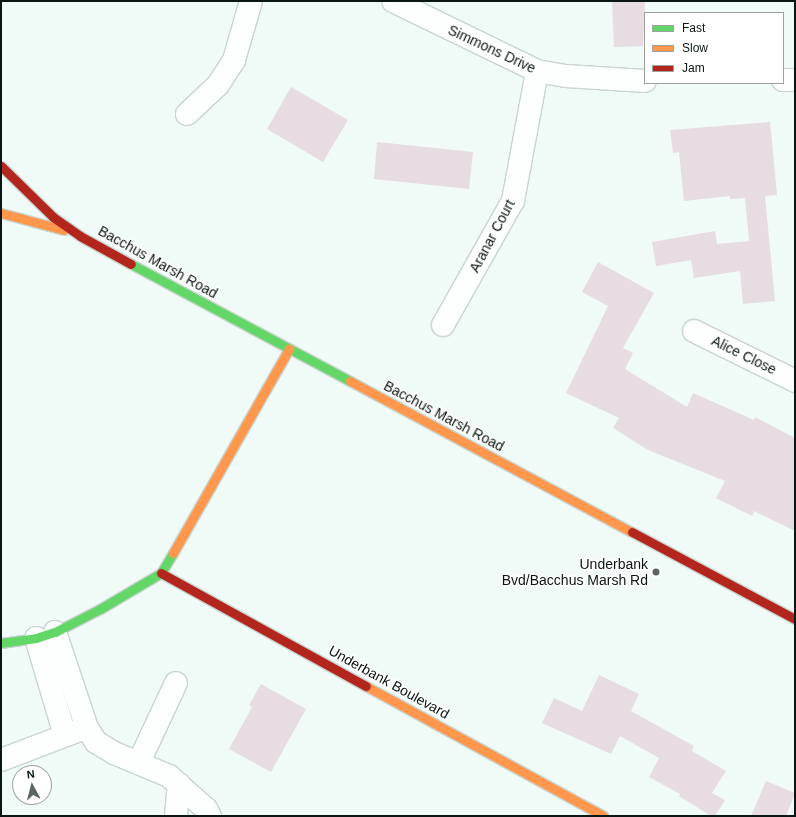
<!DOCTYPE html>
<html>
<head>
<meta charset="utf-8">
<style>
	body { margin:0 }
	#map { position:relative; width:796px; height:817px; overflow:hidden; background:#f0faf7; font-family:Helvetica,sans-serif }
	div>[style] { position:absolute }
	.building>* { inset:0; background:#e7dce2 }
	.roads { filter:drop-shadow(1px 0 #c9d4d0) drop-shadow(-1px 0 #c9d4d0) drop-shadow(0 1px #c9d4d0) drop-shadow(0 -1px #c9d4d0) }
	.street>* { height:22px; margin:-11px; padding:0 11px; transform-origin:11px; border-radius:11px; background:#fdfefe }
	.fast>* { height:9px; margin:-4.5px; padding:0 4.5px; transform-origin:4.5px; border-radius:4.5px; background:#63d668 }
	.slow>* { height:9px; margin:-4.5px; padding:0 4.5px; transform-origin:4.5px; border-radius:4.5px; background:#ff974d }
	.jam>* { height:9px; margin:-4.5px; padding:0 4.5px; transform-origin:4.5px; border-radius:4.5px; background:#b3261e }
	.dots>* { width:11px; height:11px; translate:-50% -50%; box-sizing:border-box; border:2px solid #fff; border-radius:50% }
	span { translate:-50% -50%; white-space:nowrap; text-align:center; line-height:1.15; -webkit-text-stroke:3px #fff; paint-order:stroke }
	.street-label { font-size:14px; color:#0a1613 }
	.poi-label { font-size:14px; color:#0a1613 }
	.right { translate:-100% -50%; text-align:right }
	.frame { position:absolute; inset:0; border:2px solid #0a1613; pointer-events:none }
	.legend { position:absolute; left:644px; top:12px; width:140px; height:72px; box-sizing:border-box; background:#fff; border:1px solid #9da2a1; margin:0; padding:5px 7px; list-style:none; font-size:12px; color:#0a1613 }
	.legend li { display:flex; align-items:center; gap:8px; height:20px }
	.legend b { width:20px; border:1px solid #9da2a1 }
	.north { position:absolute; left:12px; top:765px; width:40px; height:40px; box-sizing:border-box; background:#fff; border:1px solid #9da2a1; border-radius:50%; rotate:353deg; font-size:11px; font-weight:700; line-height:16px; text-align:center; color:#0a1613 }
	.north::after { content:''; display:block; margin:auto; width:14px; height:18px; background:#5a6663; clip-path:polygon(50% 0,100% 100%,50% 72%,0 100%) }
</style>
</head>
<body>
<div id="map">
	<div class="building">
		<div style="clip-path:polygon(612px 1px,645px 1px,643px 46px,614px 47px)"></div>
		<div style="clip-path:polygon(291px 87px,348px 120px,323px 162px,267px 129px)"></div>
		<div style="clip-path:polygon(770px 122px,777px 195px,765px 196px,775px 301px,743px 304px,740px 271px,694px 278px,691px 260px,656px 266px,652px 242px,715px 231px,717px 244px,749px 241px,745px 198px,730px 199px,730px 196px,684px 201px,679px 152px,673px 153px,670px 130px)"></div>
		<div style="clip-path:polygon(377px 142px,473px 152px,469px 189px,374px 179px)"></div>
		<div style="clip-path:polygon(598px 262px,654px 293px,623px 348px,633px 353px,625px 369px,687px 407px,693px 393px,754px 420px,755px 417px,795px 438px,795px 531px,754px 511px,752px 516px,716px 498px,725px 481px,648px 450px,613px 428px,619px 418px,566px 393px,608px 306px,582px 292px)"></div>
		<div style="clip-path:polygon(599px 675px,639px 694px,631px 711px,694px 746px,692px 751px,726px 771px,712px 793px,725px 800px,715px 816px,711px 816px,679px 796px,680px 794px,649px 777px,659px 758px,620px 736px,611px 754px,542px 723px,554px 698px,582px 711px)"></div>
		<div style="clip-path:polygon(261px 684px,306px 709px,271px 772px,229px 749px,252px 707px,249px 705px)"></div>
		<div style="clip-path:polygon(766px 781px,795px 793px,786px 816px,751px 816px)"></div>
	</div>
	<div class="roads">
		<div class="street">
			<div style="left:393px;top:1px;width:160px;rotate:25.9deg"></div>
			<div style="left:537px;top:71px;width:29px;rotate:10deg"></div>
			<div style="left:566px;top:76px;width:79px;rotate:3.6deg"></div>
			<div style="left:783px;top:80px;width:12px"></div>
			<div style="left:187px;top:114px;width:42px;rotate:-43.1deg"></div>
			<div style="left:218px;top:85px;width:30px;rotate:-57deg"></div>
			<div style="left:234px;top:60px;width:61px;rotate:-73.9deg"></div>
			<div style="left:443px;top:325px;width:142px;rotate:-60.6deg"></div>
			<div style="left:513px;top:201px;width:132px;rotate:-79.5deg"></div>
			<div style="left:694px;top:331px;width:113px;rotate:26.3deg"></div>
			<div style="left:55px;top:632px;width:101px;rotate:71.6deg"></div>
			<div style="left:87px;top:728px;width:17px;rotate:57deg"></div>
			<div style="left:96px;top:742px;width:21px;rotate:31deg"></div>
			<div style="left:114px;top:753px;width:60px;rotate:22.7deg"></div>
			<div style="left:169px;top:776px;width:50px;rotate:41.7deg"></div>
			<div style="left:206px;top:809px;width:8px;rotate:60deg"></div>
			<div style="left:36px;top:638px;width:101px;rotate:73.4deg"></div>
			<div style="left:1px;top:760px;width:85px;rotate:-20.8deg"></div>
			<div style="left:139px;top:762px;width:87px;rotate:-64.9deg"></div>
			<div style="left:176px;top:816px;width:32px;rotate:-85deg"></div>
		</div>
		<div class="fast">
			<div style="left:131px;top:264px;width:248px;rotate:28.1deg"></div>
			<div style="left:1px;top:643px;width:35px;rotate:-8deg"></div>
			<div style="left:36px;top:638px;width:20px;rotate:-18deg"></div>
			<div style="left:55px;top:632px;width:51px;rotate:-27.1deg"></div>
			<div style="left:100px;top:609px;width:71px;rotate:-30.5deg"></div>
			<div style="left:161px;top:573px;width:23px;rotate:-59deg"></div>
		</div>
		<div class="slow">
			<div style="left:1px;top:213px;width:65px;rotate:15.1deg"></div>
			<div style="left:350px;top:381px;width:320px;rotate:28.2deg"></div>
			<div style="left:173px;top:553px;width:235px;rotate:-60.4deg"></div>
			<div style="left:366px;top:686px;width:270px;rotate:28.7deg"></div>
		</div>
		<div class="jam">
			<div style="left:1px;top:166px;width:73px;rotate:44.4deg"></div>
			<div style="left:53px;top:217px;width:33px;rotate:35deg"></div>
			<div style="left:80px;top:236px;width:58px;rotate:28.8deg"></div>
			<div style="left:632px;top:532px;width:185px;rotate:28.1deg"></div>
			<div style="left:161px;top:573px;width:234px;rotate:28.9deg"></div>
		</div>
	</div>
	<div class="dots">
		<div style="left:656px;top:572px;background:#5a6663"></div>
	</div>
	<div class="street-label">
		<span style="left:492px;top:49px;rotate:25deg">Simmons Drive</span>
		<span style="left:492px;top:236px;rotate:-62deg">Aranar Court</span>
		<span style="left:158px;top:262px;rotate:29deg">Bacchus Marsh Road</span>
		<span style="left:744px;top:355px;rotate:26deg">Alice Close</span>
		<span style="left:444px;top:416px;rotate:28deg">Bacchus Marsh Road</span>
		<span style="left:389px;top:682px;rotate:29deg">Underbank Boulevard</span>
	</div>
	<div class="poi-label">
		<span class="right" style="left:648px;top:572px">Underbank<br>Bvd/Bacchus Marsh Rd</span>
	</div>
	<div class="frame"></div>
	<ul class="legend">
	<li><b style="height:5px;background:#63d668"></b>Fast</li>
	<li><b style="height:5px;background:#ff974d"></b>Slow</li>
	<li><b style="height:5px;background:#b3261e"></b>Jam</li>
	</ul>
	<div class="north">N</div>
</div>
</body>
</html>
